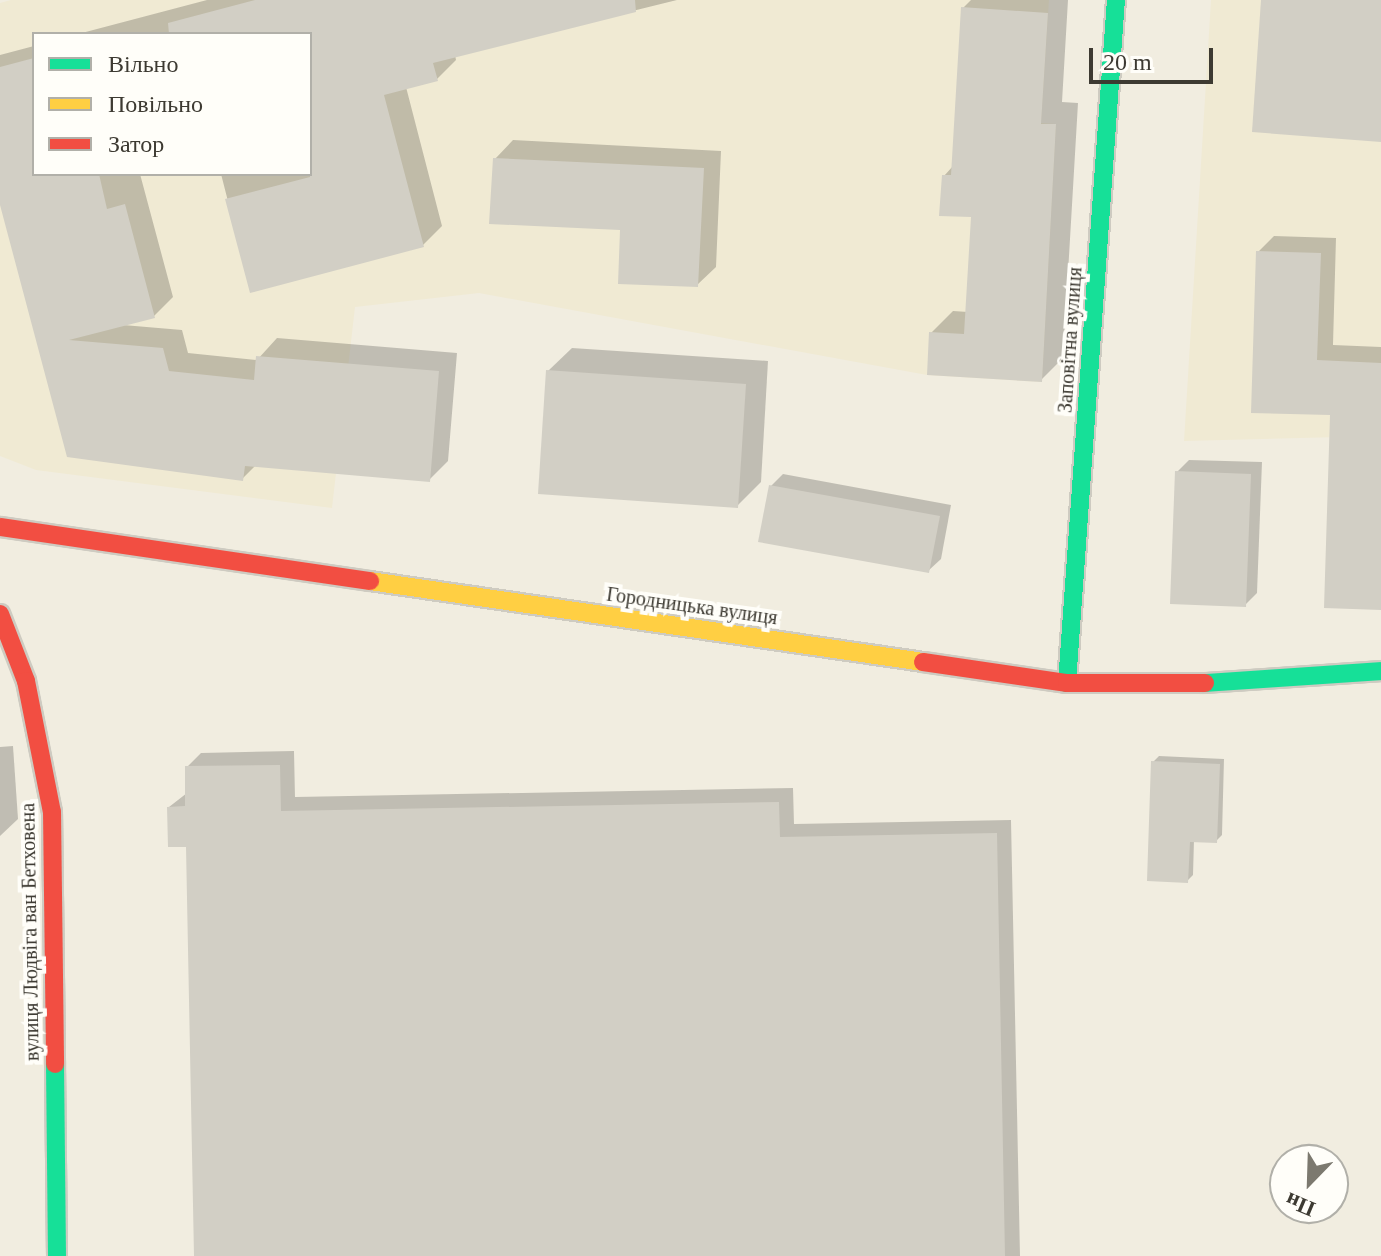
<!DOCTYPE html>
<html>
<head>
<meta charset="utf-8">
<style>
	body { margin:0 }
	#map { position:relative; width:1381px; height:1256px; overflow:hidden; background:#f1ede0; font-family:Georgia,serif }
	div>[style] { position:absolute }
	.built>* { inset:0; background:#f0ead3 }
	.shadow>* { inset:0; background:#0003 }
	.building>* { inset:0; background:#d2cfc5 }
	.roads { filter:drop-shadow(2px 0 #cecbc1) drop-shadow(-2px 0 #cecbc1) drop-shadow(0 2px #cecbc1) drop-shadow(0 -2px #cecbc1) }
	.fast>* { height:18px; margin:-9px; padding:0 9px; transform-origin:9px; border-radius:9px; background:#16e098 }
	.slow>* { height:18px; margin:-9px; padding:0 9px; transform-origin:9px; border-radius:9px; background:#ffcf43 }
	.jam>* { height:18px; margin:-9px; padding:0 9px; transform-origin:9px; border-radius:9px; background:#f24e42 }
	span { translate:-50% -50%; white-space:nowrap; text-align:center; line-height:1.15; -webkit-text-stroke:8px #fffef9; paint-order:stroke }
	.street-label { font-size:20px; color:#3d3a32 }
	.legend { position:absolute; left:32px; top:32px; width:280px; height:144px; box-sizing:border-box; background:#fffef9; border:2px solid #b1b0a9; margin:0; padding:10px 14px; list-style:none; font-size:24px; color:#3d3a32 }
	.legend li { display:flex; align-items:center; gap:16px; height:40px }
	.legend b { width:40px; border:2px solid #b1b0a9 }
	.north { position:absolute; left:1269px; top:1144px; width:80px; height:80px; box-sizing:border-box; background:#fffef9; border:2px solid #b1b0a9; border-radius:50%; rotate:203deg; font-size:22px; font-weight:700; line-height:32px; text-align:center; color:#3d3a32 }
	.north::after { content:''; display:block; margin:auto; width:28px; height:36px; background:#7c796f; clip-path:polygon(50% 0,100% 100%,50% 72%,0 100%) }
	.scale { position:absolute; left:1089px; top:48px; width:124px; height:36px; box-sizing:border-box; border:4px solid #3d3a32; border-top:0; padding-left:10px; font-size:24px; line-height:28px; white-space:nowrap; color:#3d3a32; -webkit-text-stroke:6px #fffef9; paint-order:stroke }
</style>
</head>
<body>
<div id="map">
	<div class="built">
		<div style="clip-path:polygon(evenodd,11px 0,1049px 0,1041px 123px,1056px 124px,1042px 382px,927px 375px,479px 293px,355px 307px,332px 508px,36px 470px,0 456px,0 3px,11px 0,34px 34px,310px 34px,310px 174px,34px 174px,34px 34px)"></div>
		<div style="clip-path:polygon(1211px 0,1381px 0,1381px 436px,1184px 441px)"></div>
	</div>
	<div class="shadow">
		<div style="clip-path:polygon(207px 0,677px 0,455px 55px,456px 60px,437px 79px,406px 87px,442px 226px,423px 245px,251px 291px,221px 174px,310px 174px,310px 34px,78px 34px)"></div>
		<div style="clip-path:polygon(971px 0,1068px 0,1062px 102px,1078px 103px,1063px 358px,1041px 380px,931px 333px,953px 311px,968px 312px,973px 215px,944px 176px,953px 166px,963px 8px)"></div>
		<div style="clip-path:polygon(34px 46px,34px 174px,140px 174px,173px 297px,154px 316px,123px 325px,182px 330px,188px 353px,257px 360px,277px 338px,457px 353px,448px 461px,429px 480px,256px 465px,242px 479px,68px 455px,0 197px,0 55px)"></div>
		<div style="clip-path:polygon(513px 140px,721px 151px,716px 267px,697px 285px,622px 229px,495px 159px)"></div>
		<div style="clip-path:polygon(1274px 236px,1336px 238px,1333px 345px,1381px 347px,1381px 608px,1332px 413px,1258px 252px)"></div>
		<div style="clip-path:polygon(572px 348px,768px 361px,761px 482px,737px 506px,548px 371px)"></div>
		<div style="clip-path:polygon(1189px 460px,1262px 462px,1257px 593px,1245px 605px,1177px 472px)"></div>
		<div style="clip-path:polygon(783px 474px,951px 505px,941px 559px,928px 571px,771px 486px)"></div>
		<div style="clip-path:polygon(13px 746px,18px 819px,0 836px,0 747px)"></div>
		<div style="clip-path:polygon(294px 751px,295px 797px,793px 788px,794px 824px,1011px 820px,1020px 1256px,196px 1256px,188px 845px,169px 807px,187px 793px,187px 767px,201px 753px)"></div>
		<div style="clip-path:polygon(1159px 756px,1224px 759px,1222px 835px,1216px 841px,1194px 840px,1193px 875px,1187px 881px,1153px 762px)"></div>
	</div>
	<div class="building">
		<div style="clip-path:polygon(255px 0,635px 0,636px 12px,433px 63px,438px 81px,384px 95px,424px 247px,250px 293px,225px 199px,310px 177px,310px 34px,169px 34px,168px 23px)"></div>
		<div style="clip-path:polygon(1261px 0,1381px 0,1381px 142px,1252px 132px)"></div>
		<div style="clip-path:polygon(961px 7px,1048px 13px,1041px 124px,1056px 124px,1042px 382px,927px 375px,929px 332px,964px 334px,971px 217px,939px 216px,942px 175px,951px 175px)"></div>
		<div style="clip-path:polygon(34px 58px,34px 174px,99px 174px,107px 209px,125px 204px,155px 318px,69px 340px,163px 348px,169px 371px,254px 380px,256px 356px,439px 371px,430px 482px,245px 466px,243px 481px,67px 457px,0 205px,0 67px)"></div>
		<div style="clip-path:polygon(493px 158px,704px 168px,698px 287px,618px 284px,620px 230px,489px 224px)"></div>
		<div style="clip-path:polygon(1256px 251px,1321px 253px,1317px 360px,1381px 363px,1381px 610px,1324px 608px,1330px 415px,1251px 413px)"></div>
		<div style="clip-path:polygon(546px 370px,746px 384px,738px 508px,538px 494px)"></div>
		<div style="clip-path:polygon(1175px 471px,1251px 474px,1246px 607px,1170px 604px)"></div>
		<div style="clip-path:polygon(769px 485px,940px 516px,929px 573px,758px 542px)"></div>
		<div style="clip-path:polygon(1151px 761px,1220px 764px,1217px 843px,1190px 842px,1188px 883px,1147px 881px)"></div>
		<div style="clip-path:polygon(280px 765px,281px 811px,779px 802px,780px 837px,997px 833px,1005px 1256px,194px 1256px,186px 847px,168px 847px,167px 807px,185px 806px,185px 766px)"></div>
	</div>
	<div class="roads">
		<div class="fast">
			<div style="left:1067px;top:683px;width:685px;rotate:-85.9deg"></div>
			<div style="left:1205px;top:683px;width:176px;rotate:-3.9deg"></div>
			<div style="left:55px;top:1064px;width:192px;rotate:89.4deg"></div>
		</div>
		<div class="slow">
			<div style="left:370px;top:581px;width:559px;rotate:8.33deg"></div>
		</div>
		<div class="jam">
			<div style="left:0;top:527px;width:374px;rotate:8.3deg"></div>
			<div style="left:0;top:614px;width:72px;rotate:68.8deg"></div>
			<div style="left:26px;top:681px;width:134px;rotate:78.8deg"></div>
			<div style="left:52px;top:812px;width:252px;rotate:89.3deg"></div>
			<div style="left:923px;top:662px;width:146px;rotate:8.3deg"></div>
			<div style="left:1067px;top:683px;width:138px"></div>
		</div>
	</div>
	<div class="street-label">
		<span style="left:1070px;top:340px;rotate:-86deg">Заповітна вулиця</span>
		<span style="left:692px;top:606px;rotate:8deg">Городницька вулиця</span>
		<span style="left:30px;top:932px;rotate:-91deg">вулиця Людвіга ван Бетховена</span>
	</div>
	<ul class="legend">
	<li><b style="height:10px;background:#16e098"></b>Вільно</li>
	<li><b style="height:10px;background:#ffcf43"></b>Повільно</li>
	<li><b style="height:10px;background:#f24e42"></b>Затор</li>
	</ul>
	<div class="north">Пн</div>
	<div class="scale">20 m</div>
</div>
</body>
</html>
